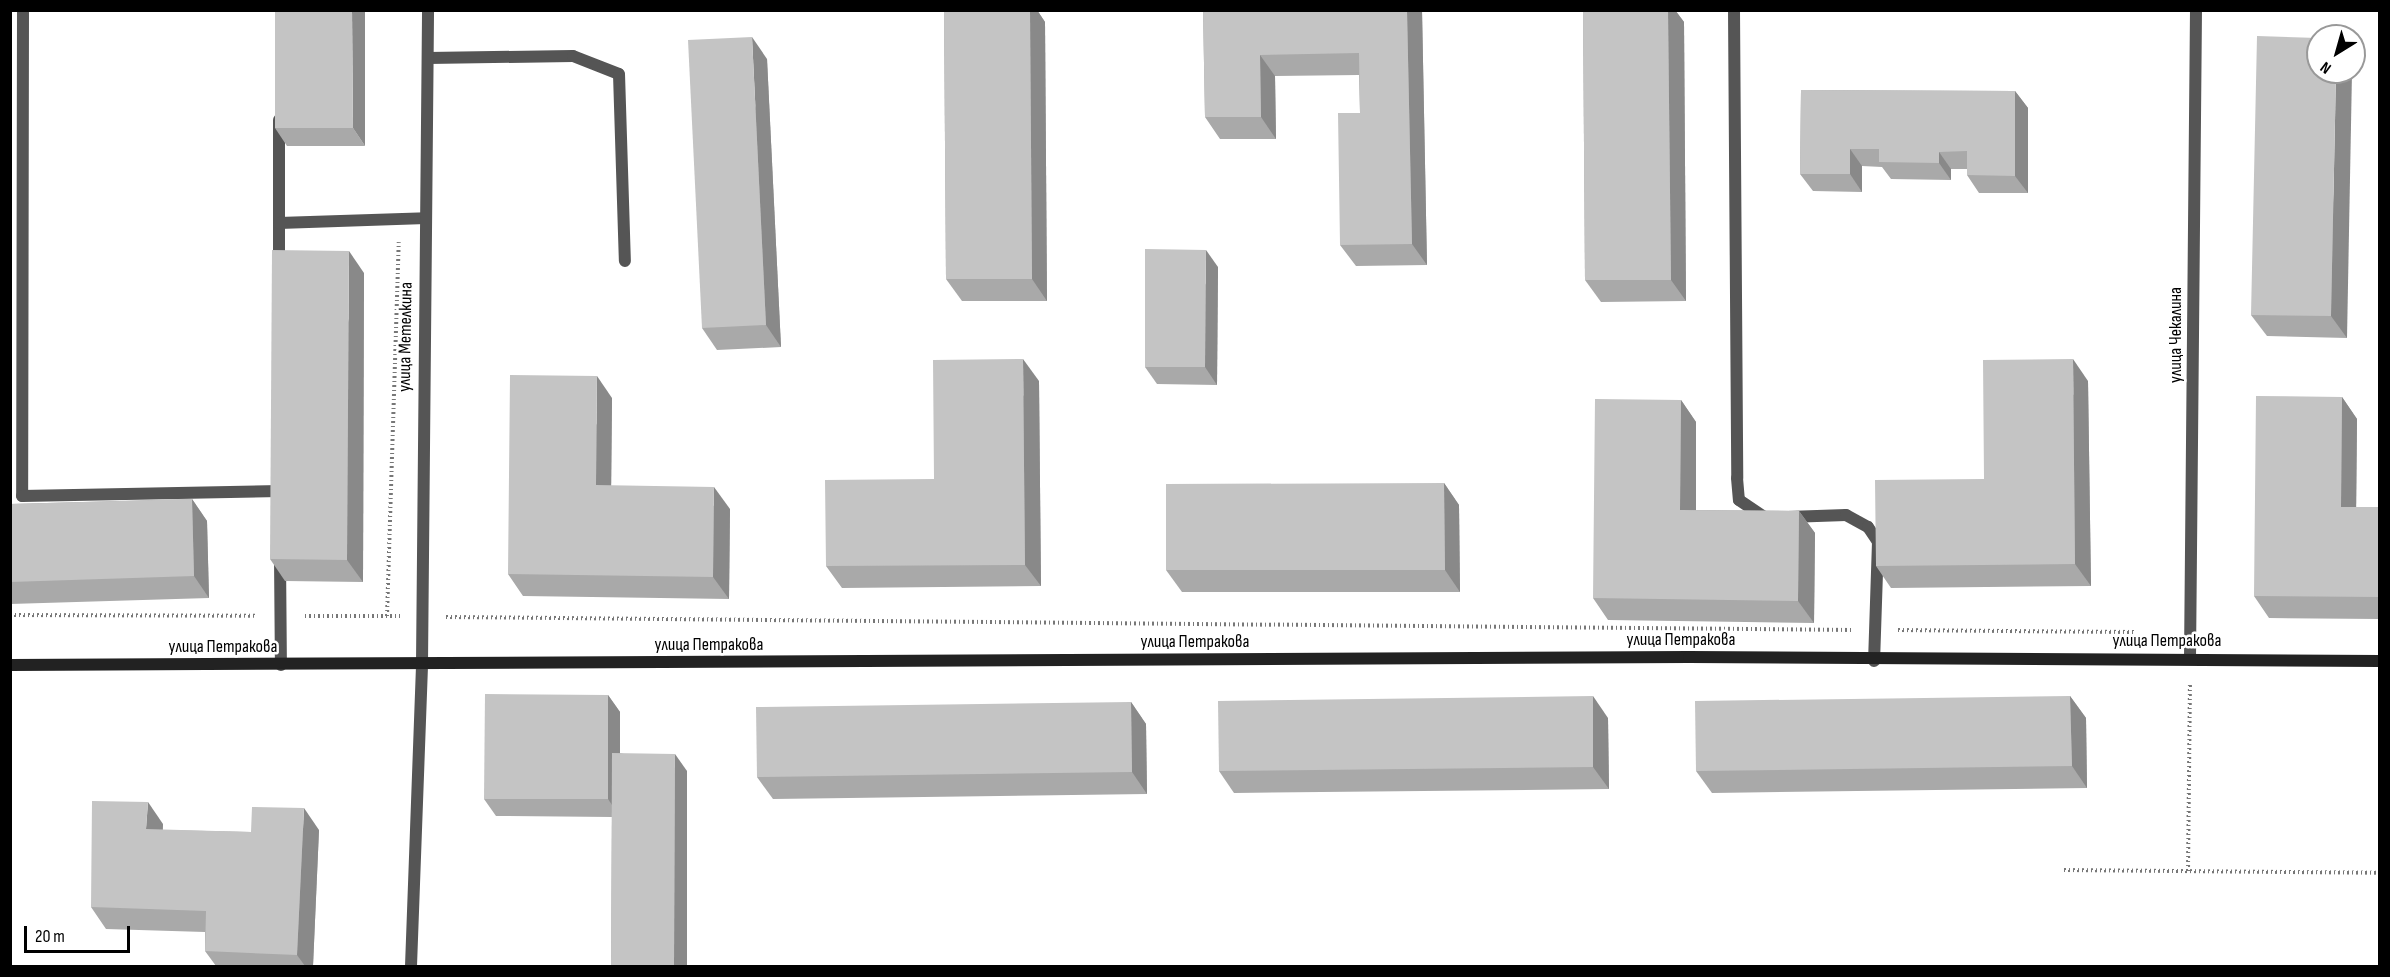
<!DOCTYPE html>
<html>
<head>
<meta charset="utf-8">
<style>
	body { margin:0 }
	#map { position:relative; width:2390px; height:977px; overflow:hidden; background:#fff; font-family:"Sofia Sans Condensed",sans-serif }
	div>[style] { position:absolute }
	.path>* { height:4px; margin-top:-2px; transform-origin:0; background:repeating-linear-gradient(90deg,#777 0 1.5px,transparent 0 4.5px) }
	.lane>* { height:12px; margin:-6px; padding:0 6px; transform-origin:6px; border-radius:6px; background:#555 }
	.street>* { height:12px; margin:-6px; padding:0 6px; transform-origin:6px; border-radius:6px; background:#555 }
	.secondary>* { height:12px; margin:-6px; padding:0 6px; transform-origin:6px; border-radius:6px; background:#222 }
	.wall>* { inset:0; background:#a9a9a9 }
	.shaded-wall>* { inset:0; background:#898989 }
	.building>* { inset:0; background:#c4c4c4 }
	span { translate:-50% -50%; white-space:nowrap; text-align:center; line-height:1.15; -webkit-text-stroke:5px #fff; paint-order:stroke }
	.street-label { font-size:18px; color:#000 }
	.frame { position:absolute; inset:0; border:12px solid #000; pointer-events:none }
	.north { position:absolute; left:2306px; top:24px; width:60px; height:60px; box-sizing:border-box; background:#fff; border:2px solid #999; border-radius:50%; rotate:217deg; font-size:16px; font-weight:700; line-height:24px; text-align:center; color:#000 }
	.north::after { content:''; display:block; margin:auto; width:21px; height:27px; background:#000; clip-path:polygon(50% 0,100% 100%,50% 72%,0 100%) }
	.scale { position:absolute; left:24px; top:926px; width:106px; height:27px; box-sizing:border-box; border:3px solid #000; border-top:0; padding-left:8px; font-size:18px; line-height:21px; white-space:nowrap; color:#000; -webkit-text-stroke:4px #fff; paint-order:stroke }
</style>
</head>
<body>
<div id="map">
	<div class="path">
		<div style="left:10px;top:615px;width:246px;rotate:0.2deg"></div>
		<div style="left:305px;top:616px;width:95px"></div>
		<div style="left:387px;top:616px;width:374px;rotate:-88.2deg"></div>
		<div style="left:446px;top:617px;width:1406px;rotate:0.53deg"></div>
		<div style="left:1898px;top:630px;width:236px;rotate:0.5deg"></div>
		<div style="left:2064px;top:870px;width:316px;rotate:0.5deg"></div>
		<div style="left:2188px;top:871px;width:188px;rotate:-89.4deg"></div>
	</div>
	<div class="lane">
		<div style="left:23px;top:10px;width:486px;rotate:90.1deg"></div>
		<div style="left:22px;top:496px;width:258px;rotate:-1.1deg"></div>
		<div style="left:1734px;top:10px;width:468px;rotate:89.6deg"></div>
		<div style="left:1737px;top:478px;width:22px;rotate:85deg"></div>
		<div style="left:1739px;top:500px;width:30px;rotate:34deg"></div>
		<div style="left:428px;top:58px;width:145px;rotate:-0.8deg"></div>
		<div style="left:573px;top:56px;width:49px;rotate:21.4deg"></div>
		<div style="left:619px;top:74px;width:187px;rotate:88.2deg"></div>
		<div style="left:279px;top:120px;width:144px;rotate:90deg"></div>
		<div style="left:279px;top:223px;width:147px;rotate:-1.9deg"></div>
		<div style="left:1788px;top:517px;width:58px;rotate:-2deg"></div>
		<div style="left:1846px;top:515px;width:25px;rotate:29deg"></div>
		<div style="left:1868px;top:527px;width:18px;rotate:56deg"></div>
		<div style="left:1878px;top:542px;width:119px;rotate:91.9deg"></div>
		<div style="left:280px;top:558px;width:107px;rotate:89.5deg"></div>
	</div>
	<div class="street">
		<div style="left:2190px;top:659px;width:649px;rotate:-89.47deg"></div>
		<div style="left:411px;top:966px;width:302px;rotate:-87.9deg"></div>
		<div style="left:422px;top:664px;width:654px;rotate:-89.47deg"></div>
	</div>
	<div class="secondary">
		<div style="left:10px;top:665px;width:1679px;rotate:-0.27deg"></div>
		<div style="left:1689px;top:657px;width:691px;rotate:0.33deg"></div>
	</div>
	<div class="wall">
		<div style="clip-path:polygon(275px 10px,365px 146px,287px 146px,275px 128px)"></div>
		<div style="clip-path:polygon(944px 10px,1037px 10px,1045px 22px,1047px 301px,962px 301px,946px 279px)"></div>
		<div style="clip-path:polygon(1203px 10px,1422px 10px,1427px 265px,1356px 266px,1340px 245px,1360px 113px,1359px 75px,1275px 76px,1276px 139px,1220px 139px,1205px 117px)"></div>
		<div style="clip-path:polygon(1583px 10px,1675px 10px,1684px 22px,1686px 301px,1601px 302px,1585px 280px)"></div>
		<div style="clip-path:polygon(2318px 38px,2347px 338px,2267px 336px,2251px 315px)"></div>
		<div style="clip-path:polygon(767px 59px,781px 347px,717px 350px,702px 328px)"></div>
		<div style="clip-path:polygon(1801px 90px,2015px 91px,2028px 108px,2028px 193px,1979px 193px,1967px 175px,1967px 169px,1951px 169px,1951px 180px,1891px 179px,1882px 167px,1862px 166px,1862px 192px,1813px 191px,1800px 174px)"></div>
		<div style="clip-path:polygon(1218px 267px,1217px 385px,1157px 384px,1145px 367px)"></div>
		<div style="clip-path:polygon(364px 273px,363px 582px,285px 581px,270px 559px)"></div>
		<div style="clip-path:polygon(1039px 381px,1041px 586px,842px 588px,826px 566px,934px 479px)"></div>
		<div style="clip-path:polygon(2088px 381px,2091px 586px,1891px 588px,1876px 566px,1984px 479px)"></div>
		<div style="clip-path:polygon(2342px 397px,2357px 419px,2356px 507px,2379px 507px,2379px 619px,2269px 618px,2254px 596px)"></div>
		<div style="clip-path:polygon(612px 398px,611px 486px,730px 509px,729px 599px,523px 596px,508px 574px)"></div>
		<div style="clip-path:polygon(1681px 400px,1696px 422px,1696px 510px,1799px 511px,1815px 533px,1814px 623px,1608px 620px,1593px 598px)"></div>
		<div style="clip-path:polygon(1444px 483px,1459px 505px,1460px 592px,1182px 592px,1166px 570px)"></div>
		<div style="clip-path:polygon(192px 499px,207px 521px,209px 598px,10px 604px,10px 504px)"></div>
		<div style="clip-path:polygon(608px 695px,620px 712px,620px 753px,687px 771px,687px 966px,611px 966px,612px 817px,496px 816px,484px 799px)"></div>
		<div style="clip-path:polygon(2070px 696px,2086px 718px,2087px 788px,1712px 793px,1696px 771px)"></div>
		<div style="clip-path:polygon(1131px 702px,1146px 724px,1147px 794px,773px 799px,757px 777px)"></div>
		<div style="clip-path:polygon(1608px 718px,1609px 789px,1234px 793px,1219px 771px)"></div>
		<div style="clip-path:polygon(163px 824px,163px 830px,251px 832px,319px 830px,313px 966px,216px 966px,205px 951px,205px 932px,106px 929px,91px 907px)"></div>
	</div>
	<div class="shaded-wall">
		<div style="clip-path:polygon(352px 10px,365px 10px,365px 146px,353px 128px)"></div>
		<div style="clip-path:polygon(1030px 10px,1037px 10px,1045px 22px,1047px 301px,1032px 279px)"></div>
		<div style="clip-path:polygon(1407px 10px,1422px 10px,1427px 265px,1412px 244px)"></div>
		<div style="clip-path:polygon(1668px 10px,1675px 10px,1684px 22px,1686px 301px,1671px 280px)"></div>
		<div style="clip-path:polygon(752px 37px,767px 59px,781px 347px,766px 325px)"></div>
		<div style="clip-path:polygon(1260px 55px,1275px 76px,1276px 139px,1261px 117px)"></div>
		<div style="clip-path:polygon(2336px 72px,2352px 72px,2347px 338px,2331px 316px)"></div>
		<div style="clip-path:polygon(2015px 91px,2028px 108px,2028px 193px,2015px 176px)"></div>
		<div style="clip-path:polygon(1850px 149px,1862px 166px,1862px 192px,1850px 174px)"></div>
		<div style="clip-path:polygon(1939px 152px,1951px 169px,1951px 180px,1939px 163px)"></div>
		<div style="clip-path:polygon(1206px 250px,1218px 267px,1217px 385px,1205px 367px)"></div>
		<div style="clip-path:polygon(349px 251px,364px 273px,363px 582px,347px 560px)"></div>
		<div style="clip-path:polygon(1023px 359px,1039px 381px,1041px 586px,1025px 565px)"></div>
		<div style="clip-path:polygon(2073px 359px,2088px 381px,2091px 586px,2075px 564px)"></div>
		<div style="clip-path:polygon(597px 376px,612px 398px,611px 507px,596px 485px)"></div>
		<div style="clip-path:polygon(2342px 397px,2357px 419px,2356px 528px,2341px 507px)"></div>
		<div style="clip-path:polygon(1681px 400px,1696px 422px,1696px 531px,1680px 510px)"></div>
		<div style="clip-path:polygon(1444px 483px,1459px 505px,1460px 592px,1445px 570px)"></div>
		<div style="clip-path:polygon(714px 487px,730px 509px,729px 599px,713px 577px)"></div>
		<div style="clip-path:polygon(192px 499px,207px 521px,209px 598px,194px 576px)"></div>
		<div style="clip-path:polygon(1799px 511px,1815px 533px,1814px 623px,1798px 601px)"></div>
		<div style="clip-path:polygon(608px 695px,620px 712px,620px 817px,608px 799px)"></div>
		<div style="clip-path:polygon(1593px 696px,1608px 718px,1609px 789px,1593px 767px)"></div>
		<div style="clip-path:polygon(2070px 696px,2086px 718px,2087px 788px,2072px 766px)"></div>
		<div style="clip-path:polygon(1131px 702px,1146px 724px,1147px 794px,1132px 772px)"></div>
		<div style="clip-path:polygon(675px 754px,687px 771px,687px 966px,674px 966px)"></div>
		<div style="clip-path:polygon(148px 802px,163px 824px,161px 851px,146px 829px)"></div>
		<div style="clip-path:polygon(304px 808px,319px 830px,313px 966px,305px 966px,297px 955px)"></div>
	</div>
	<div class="building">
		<div style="clip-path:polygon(275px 10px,352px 10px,353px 128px,275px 128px)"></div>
		<div style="clip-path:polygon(944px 10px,1030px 10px,1032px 279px,946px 279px)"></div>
		<div style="clip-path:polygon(1203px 10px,1407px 10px,1412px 244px,1340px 245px,1338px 113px,1360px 113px,1359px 53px,1260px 55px,1261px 117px,1205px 117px)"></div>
		<div style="clip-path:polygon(1583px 10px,1668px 10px,1671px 280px,1585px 280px)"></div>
		<div style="clip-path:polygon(2257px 36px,2318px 38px,2318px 72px,2336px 72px,2331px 316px,2251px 315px)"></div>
		<div style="clip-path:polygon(752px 37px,766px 325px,702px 328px,688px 40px)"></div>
		<div style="clip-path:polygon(1801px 90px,2015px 91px,2015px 176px,1967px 175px,1967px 151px,1939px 152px,1939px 163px,1879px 162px,1879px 149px,1850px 149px,1850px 174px,1800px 174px)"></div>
		<div style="clip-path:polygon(1145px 249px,1206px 250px,1205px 367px,1145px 367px)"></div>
		<div style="clip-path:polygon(272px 250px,349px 251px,347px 560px,270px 559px)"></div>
		<div style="clip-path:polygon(1023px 359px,1025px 565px,826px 566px,825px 480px,934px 479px,933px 360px)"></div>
		<div style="clip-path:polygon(2073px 359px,2075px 564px,1876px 566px,1875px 480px,1984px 479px,1983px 360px)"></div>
		<div style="clip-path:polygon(510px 375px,597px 376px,596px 485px,714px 487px,713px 577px,508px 574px)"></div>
		<div style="clip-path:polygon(2256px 396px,2342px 397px,2341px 507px,2379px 507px,2379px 597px,2254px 596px)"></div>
		<div style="clip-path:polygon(1595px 399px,1681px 400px,1680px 510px,1799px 511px,1798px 601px,1593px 598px)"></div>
		<div style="clip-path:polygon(1444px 483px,1445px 570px,1166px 570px,1166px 484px)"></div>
		<div style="clip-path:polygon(192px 499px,194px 576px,10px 582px,10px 504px)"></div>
		<div style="clip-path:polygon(485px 694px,608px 695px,608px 799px,484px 799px)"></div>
		<div style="clip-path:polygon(1593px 696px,1593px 767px,1219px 771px,1218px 701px)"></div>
		<div style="clip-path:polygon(2070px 696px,2072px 766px,1696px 771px,1695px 701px)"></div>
		<div style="clip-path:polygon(1131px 702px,1132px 772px,757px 777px,756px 707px)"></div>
		<div style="clip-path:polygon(612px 753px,675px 754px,674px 966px,611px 966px)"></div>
		<div style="clip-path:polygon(92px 801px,148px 802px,146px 829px,251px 832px,252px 807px,304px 808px,297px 955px,205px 951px,206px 911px,91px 907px)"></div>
	</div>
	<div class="street-label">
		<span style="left:2176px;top:335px;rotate:-90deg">улица Чекалина</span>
		<span style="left:406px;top:337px;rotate:-89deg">улица Метелкина</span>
		<span style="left:1681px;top:640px">улица Петракова</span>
		<span style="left:2167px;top:641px">улица Петракова</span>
		<span style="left:1195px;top:642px">улица Петракова</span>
		<span style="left:709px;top:645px">улица Петракова</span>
		<span style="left:223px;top:647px">улица Петракова</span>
	</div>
	<div class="frame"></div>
	<div class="north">N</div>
	<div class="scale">20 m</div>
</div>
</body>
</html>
